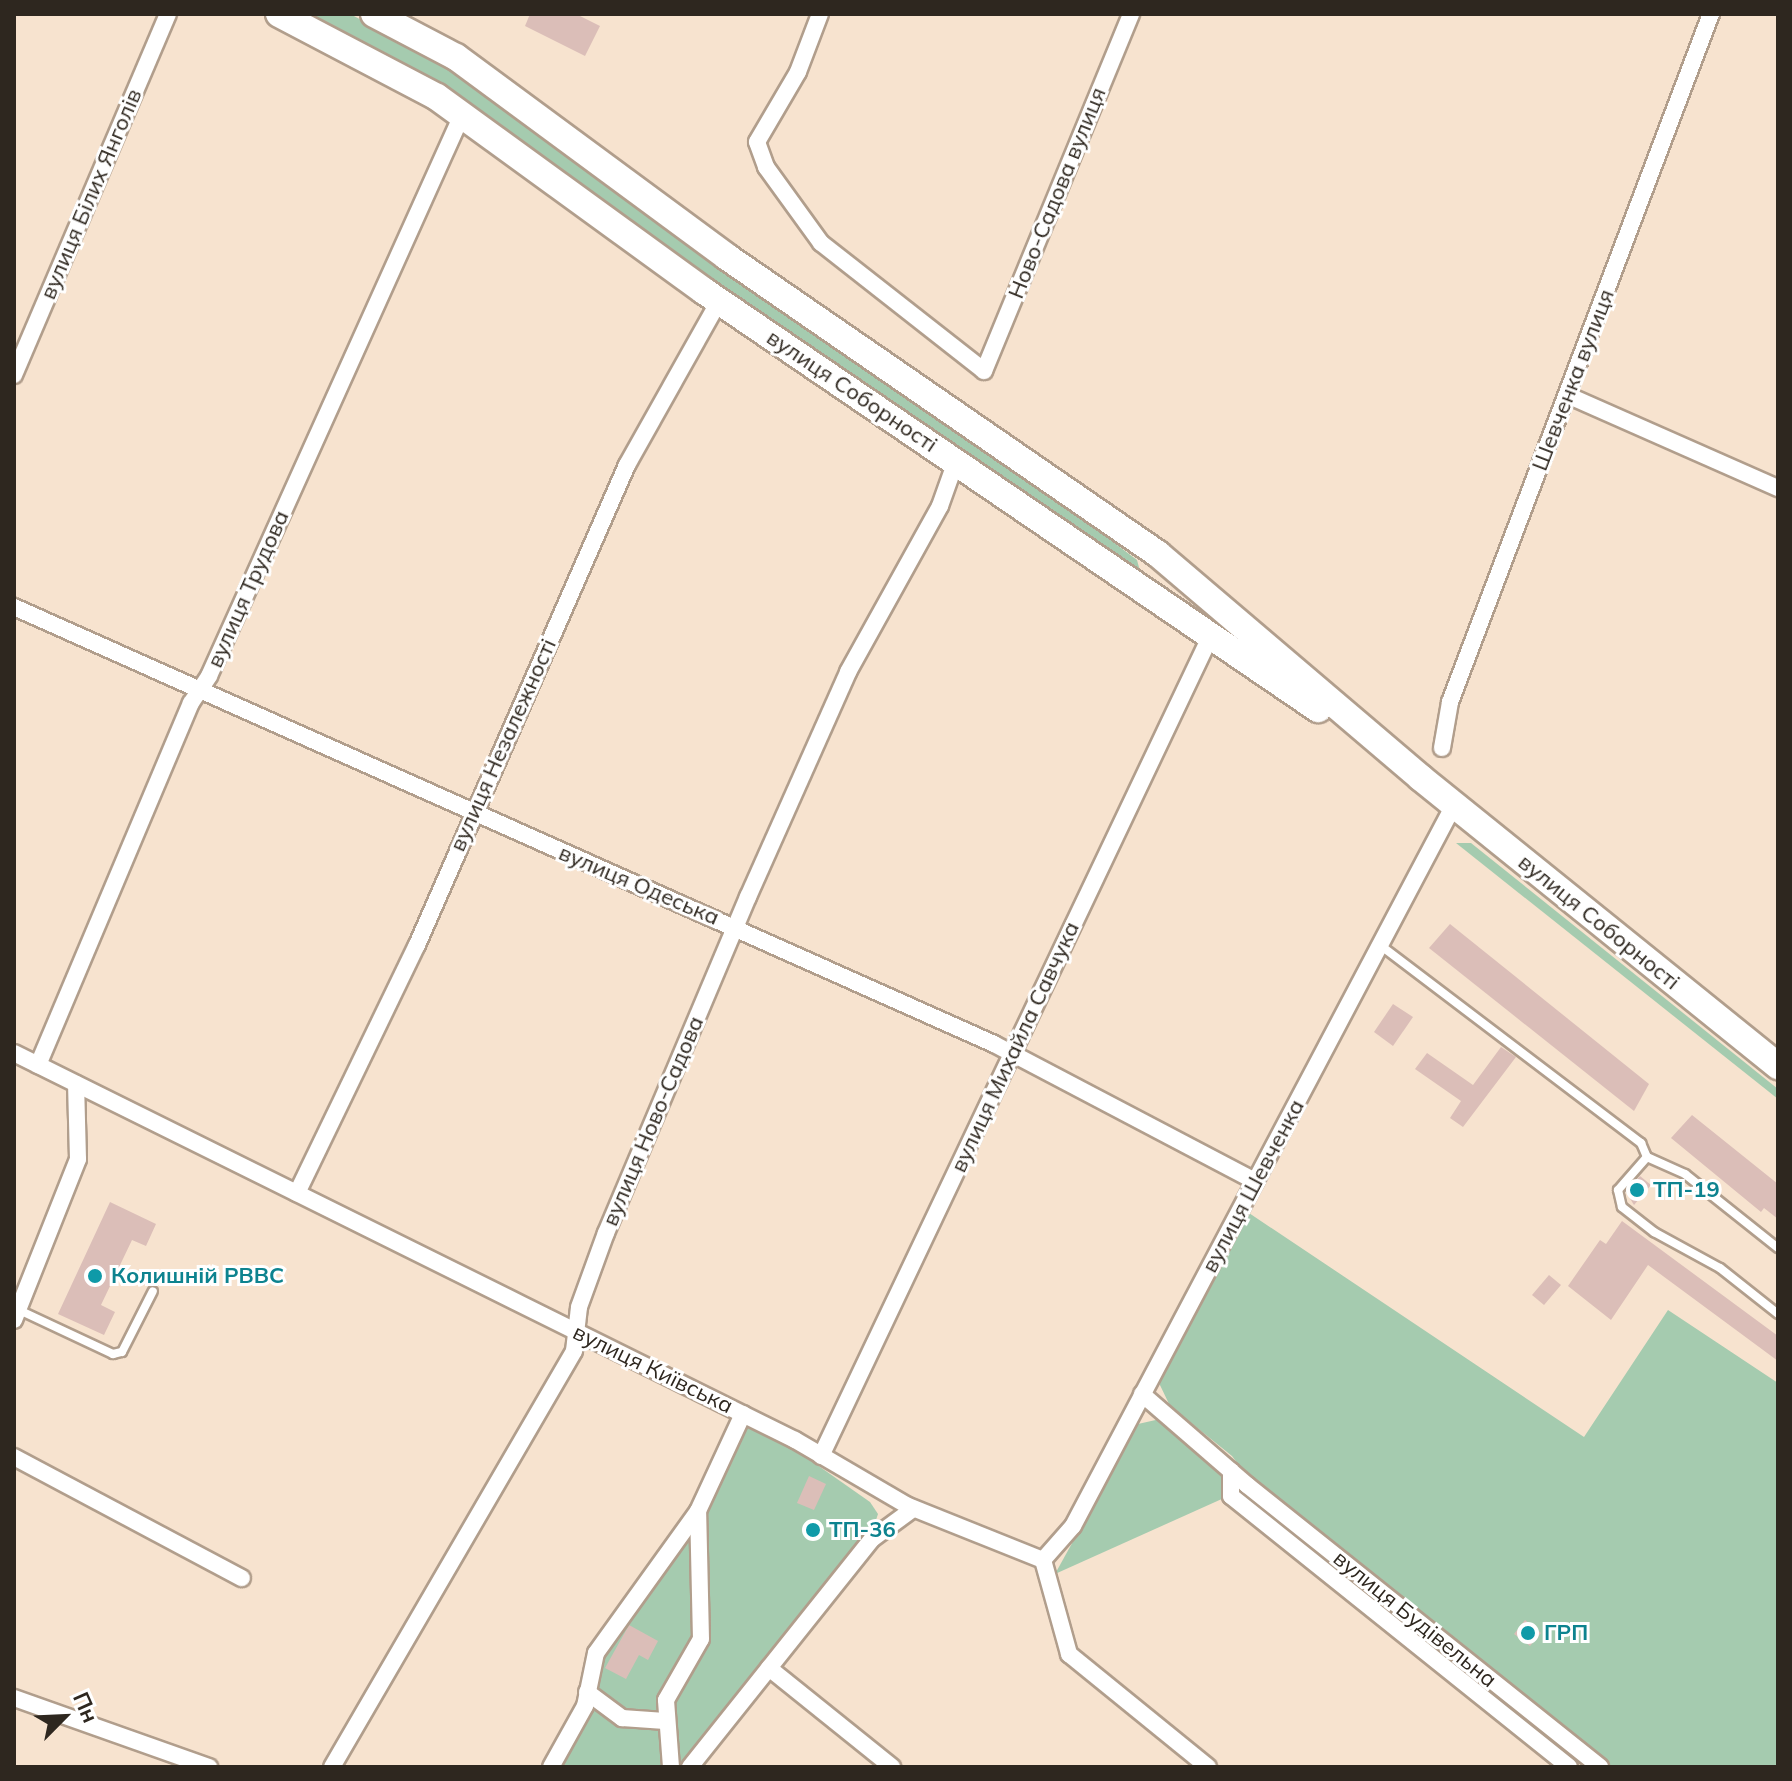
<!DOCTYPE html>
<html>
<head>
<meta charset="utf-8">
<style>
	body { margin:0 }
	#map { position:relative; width:1792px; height:1781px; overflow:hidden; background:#f7e3cf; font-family:Mulish,sans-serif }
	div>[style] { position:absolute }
	.green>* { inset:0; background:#a5cbaf }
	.building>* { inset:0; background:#dbbeb8 }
	.roads { filter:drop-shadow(2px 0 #b19e8c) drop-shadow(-2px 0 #b19e8c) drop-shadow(0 2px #b19e8c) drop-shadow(0 -2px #b19e8c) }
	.lane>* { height:8px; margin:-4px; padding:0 4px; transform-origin:4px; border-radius:4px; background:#fff }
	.street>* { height:16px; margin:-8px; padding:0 8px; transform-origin:8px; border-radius:8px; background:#fff }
	.primary>* { height:26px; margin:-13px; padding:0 13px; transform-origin:13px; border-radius:13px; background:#fff }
	.dots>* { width:22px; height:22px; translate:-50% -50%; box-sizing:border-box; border:4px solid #fff; border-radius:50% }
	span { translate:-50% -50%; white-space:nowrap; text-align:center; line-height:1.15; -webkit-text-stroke:6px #fff; paint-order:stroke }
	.street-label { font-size:22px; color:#2e271f }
	.culture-label { font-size:22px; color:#0d838f; font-weight:700 }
	.left { translate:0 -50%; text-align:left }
	.frame { position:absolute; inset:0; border:16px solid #2e271f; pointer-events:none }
	.north { position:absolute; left:24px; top:1677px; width:80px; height:80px; -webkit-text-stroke:6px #fff; paint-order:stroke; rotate:66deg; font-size:22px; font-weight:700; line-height:32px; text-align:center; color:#2e271f }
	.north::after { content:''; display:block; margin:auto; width:28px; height:36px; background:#2e271f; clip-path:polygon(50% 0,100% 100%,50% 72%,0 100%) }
</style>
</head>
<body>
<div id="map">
	<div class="green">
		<div style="clip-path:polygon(302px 14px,350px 14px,454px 68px,972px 435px,1137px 560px,1140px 571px,1137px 574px)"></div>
		<div style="clip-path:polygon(1456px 843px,1471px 843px,1778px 1089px,1778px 1099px)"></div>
		<div style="clip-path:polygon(1249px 1213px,1584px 1437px,1668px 1310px,1778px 1383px,1778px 1767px,1612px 1767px,1244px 1472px,1232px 1456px,1170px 1406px,1159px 1383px)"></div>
		<div style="clip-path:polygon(1160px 1419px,1222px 1469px,1224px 1498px,1055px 1574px,1138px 1424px)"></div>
		<div style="clip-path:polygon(749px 1426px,793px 1448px,870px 1502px,878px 1514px,875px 1523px,681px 1767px,556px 1767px,599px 1654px)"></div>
	</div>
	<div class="building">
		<div style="clip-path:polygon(530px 14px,576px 14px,600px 26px,585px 56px,525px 26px)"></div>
		<div style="clip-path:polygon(1450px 924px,1649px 1084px,1634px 1111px,1429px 948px)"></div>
		<div style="clip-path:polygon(1393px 1004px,1413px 1017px,1393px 1046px,1374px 1032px)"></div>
		<div style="clip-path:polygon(1501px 1047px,1516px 1057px,1463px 1127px,1450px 1118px,1461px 1101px,1415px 1069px,1427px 1053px,1473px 1085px)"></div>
		<div style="clip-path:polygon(1692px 1115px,1778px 1184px,1778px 1219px,1764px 1208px,1761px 1212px,1671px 1138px)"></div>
		<div style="clip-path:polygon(1640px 1176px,1651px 1185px,1634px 1205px,1626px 1192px)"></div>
		<div style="clip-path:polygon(110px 1202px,156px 1224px,146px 1246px,132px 1240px,101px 1305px,115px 1312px,104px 1335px,58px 1314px)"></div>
		<div style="clip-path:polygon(1622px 1221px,1778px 1336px,1778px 1361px,1648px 1265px,1611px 1320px,1568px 1286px,1600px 1240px,1606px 1244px)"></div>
		<div style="clip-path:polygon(1549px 1275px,1561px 1285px,1544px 1305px,1532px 1295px)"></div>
		<div style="clip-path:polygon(809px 1476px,826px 1484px,814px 1510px,797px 1503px)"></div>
		<div style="clip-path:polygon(1525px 1620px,1541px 1633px,1530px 1646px,1514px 1634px)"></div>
		<div style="clip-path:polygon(629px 1625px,658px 1641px,648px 1660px,639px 1655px,626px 1679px,605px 1668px)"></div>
	</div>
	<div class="roads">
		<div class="lane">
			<div style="left:1380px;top:945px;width:328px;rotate:37.2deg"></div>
			<div style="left:1641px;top:1143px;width:15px;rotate:67deg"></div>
			<div style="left:1647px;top:1157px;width:42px;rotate:24.1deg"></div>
			<div style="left:1685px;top:1174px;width:119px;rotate:38.5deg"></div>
			<div style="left:1647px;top:1157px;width:44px;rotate:131.3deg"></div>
			<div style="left:1618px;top:1190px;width:17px;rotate:77deg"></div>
			<div style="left:1622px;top:1207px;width:41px;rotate:38deg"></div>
			<div style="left:1654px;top:1232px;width:75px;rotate:28.6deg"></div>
			<div style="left:1720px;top:1268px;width:74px;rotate:38.4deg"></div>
			<div style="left:19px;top:1310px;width:104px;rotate:25.1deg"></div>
			<div style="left:113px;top:1354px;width:9px;rotate:-13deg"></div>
			<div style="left:122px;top:1352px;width:68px;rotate:-63.1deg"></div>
		</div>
		<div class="street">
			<div style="left:820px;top:14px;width:62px;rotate:110.8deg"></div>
			<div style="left:798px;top:72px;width:81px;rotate:120.4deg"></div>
			<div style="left:757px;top:142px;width:27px;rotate:70deg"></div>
			<div style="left:766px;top:167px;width:94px;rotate:54.1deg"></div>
			<div style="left:821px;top:243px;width:207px;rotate:38.1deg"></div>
			<div style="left:984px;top:371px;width:386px;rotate:-67.6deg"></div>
			<div style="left:14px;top:375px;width:392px;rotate:-66.9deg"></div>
			<div style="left:1567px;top:395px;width:231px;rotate:23.8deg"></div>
			<div style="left:14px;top:607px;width:1073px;rotate:24.03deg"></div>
			<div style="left:994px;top:1044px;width:295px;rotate:27.7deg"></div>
			<div style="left:1442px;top:748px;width:47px;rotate:-80.1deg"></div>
			<div style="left:1450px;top:702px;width:736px;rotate:-69.23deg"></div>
			<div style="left:14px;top:1053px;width:872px;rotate:26.36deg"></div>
			<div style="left:795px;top:1440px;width:131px;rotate:30.3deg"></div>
			<div style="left:908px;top:1506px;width:145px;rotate:21.8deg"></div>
			<div style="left:1043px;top:1560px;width:98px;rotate:74.5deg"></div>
			<div style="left:1069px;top:1654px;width:179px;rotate:39.1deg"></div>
			<div style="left:38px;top:1065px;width:393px;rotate:-67.1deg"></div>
			<div style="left:191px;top:703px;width:32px;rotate:-56deg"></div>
			<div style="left:209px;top:676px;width:615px;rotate:-65.73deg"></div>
			<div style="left:297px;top:1193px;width:276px;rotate:-64.2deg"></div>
			<div style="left:417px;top:945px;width:524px;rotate:-66.37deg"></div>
			<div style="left:627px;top:465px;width:188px;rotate:-60.7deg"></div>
			<div style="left:14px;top:1320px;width:173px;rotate:-68.3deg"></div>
			<div style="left:78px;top:1159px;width:75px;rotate:-91.5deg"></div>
			<div style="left:1142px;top:1394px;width:139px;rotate:40.9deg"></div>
			<div style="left:1247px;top:1485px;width:452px;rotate:38.6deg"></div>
			<div style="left:821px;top:1456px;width:907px;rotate:-64.59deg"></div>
			<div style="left:14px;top:1457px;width:258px;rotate:28deg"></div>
			<div style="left:1231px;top:1471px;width:25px;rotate:90deg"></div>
			<div style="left:1231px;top:1496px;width:433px;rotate:38.7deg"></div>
			<div style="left:1043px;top:1560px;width:45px;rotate:-48.6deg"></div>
			<div style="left:1073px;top:1526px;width:815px;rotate:-62.15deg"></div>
			<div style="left:769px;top:1668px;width:158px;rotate:38.8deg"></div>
			<div style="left:587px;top:1692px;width:44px;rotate:36.6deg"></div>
			<div style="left:622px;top:1718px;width:43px;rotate:4deg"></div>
			<div style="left:14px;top:1698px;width:207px;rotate:19.5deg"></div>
			<div style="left:332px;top:1767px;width:481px;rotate:-59.8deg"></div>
			<div style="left:574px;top:1351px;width:44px;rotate:-83.5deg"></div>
			<div style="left:579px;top:1307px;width:79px;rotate:-70deg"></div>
			<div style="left:606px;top:1233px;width:365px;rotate:-67.1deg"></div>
			<div style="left:748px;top:897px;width:246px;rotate:-66deg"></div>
			<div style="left:848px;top:672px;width:190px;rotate:-61deg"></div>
			<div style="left:940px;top:506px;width:48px;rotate:-70.4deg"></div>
			<div style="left:551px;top:1767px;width:70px;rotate:-60.9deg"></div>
			<div style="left:585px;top:1706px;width:54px;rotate:-78.3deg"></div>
			<div style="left:596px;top:1653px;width:175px;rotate:-54.3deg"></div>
			<div style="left:698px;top:1511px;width:107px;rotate:-65.1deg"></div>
			<div style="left:671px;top:1767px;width:67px;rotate:-94.3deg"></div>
			<div style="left:666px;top:1700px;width:70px;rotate:-60.2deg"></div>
			<div style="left:701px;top:1639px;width:128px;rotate:-91.3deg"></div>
			<div style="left:690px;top:1767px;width:292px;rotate:-51.4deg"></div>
			<div style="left:872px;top:1539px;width:51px;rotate:-36.2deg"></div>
		</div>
		<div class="primary">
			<div style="left:279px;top:14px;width:178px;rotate:27.7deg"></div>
			<div style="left:437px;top:97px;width:330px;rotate:36deg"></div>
			<div style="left:704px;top:291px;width:743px;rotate:34.25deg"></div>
			<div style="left:374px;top:14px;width:93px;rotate:27.7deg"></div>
			<div style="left:456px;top:57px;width:337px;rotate:36.4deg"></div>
			<div style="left:727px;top:257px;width:523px;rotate:34.57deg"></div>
			<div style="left:1158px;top:554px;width:345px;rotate:40.4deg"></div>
			<div style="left:1421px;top:778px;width:459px;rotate:38.9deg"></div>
		</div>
	</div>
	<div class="dots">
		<div style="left:1637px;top:1190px;background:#0f9aa8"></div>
		<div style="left:95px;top:1276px;background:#0f9aa8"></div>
		<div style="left:813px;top:1530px;background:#0f9aa8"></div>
		<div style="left:1528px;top:1633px;background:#0f9aa8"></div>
	</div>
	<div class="street-label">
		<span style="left:1057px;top:193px;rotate:-68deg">Ново-Садова вулиця</span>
		<span style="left:91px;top:194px;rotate:-67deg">вулиця Білих Янголів</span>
		<span style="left:1573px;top:380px;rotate:-69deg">Шевченка вулиця</span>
		<span style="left:852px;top:391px;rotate:34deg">вулиця Соборності</span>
		<span style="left:248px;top:589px;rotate:-66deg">вулиця Трудова</span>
		<span style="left:503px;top:745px;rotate:-66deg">вулиця Незалежності</span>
		<span style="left:639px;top:885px;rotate:23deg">вулиця Одеська</span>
		<span style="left:1599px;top:922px;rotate:39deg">вулиця Соборності</span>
		<span style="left:1015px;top:1047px;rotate:-65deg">вулиця Михайла Савчука</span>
		<span style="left:653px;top:1121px;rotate:-67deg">вулиця Ново-Садова</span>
		<span style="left:1253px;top:1186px;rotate:-62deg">вулиця Шевченка</span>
		<span style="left:653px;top:1369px;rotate:26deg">вулиця Київська</span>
		<span style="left:1415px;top:1619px;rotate:39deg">вулиця Будівельна</span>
	</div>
	<div class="culture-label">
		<span class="left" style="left:1653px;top:1190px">ТП-19</span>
		<span class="left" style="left:111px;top:1276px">Колишній РВВС</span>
		<span class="left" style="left:829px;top:1530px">ТП-36</span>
		<span class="left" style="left:1544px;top:1633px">ГРП</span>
	</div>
	<div class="frame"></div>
	<div class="north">Пн</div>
</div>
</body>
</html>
